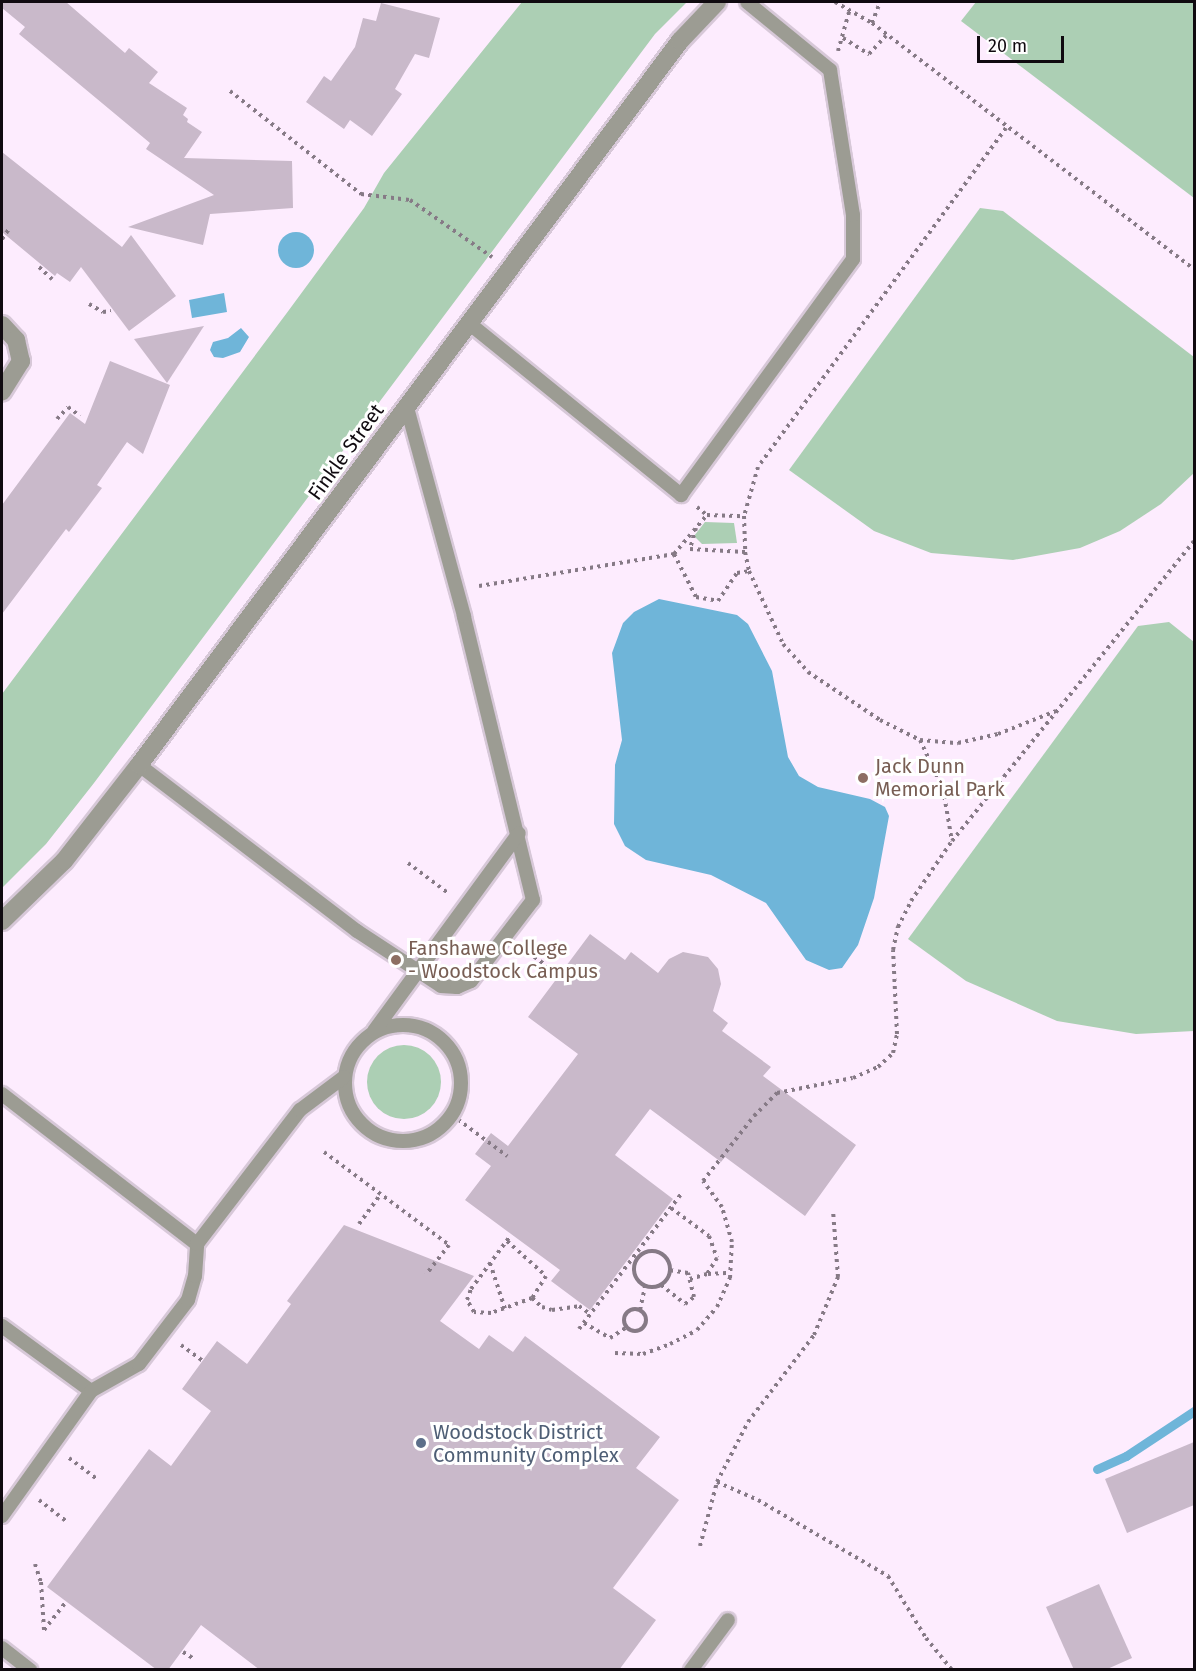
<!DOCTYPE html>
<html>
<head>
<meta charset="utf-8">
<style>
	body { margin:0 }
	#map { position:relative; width:1196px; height:1671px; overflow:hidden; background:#fdecfe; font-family:"Fira Sans",sans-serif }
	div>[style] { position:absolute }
	.green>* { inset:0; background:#accfb4 }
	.round { border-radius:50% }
	.water>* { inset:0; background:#6fb5d9 }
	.stream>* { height:9px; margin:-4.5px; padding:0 4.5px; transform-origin:4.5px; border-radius:4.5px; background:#6fb5d9 }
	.building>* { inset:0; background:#c9b9ca }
	.path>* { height:4px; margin-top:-2px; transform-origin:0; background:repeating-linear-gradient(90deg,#867a86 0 3px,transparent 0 7.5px) }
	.path>.ring { margin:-2px; padding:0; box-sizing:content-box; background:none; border:4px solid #867a86; border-radius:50% }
	.roads { filter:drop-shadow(2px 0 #d7c8d8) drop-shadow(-2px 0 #d7c8d8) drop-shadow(0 2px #d7c8d8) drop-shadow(0 -2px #d7c8d8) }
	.lane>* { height:14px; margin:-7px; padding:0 7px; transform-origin:7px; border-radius:7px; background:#9c9c93 }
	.lane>.ring { margin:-7px; padding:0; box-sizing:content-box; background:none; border:14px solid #9c9c93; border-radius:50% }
	.street>* { height:18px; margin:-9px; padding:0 9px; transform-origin:9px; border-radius:9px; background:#9c9c93 }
	.dots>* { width:16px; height:16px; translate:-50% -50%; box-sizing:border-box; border:3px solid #fff; border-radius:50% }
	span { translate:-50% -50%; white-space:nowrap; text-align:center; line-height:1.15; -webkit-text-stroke:6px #fff; paint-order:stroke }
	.street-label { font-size:20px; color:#100a10 }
	.education-label { font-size:20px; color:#785e54 }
	.left { translate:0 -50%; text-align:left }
	.service-label { font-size:20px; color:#4e5e75 }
	.frame { position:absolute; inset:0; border:3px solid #100a10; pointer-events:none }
	.scale { position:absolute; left:977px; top:36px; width:87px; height:27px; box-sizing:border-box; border:3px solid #100a10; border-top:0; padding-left:8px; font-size:18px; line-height:21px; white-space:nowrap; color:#100a10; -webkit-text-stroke:4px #fff; paint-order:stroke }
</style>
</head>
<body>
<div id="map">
	<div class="green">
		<div style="clip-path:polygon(522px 2px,687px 2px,655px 34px,94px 783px,46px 844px,2px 888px,2px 694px,289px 310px,364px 208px,384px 173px)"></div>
		<div style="clip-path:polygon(976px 2px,1194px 2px,1194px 198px,961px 21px)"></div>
		<div style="clip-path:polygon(980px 208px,1003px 211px,1194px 357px,1194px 473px,1161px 504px,1120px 531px,1080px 548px,1013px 560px,931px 553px,874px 531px,789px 470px)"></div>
		<div style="clip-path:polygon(705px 522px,734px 523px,737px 543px,702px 544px,694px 536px)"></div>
		<div style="clip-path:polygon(1169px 622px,1194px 642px,1194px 1031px,1136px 1034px,1057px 1021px,966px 981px,908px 939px,1138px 626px)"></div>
		<div class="round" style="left:367px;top:1045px;width:74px;height:74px"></div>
	</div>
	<div class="water">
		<div class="round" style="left:278px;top:232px;width:36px;height:36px"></div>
		<div style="clip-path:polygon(224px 293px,227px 312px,192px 318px,189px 300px)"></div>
		<div style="clip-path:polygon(241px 328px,249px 337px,240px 352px,223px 358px,214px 357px,210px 350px,213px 342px,228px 338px)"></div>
		<div style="clip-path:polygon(659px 599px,737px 615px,748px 624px,772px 671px,788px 757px,799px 776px,818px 787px,870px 799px,885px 807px,889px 816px,874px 898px,858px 945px,842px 968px,829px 970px,806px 960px,766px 903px,711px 875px,646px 860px,625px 846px,614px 824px,615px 765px,622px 740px,612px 653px,623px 623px,634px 612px)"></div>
	</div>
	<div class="stream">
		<div style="left:1097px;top:1469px;width:32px;rotate:-24deg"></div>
		<div style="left:1126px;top:1456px;width:82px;rotate:-33.5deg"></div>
	</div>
	<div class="building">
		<div style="clip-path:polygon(2px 2px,66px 2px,125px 53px,129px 48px,158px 72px,149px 83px,187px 108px,183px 115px,188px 119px,187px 122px,202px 132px,184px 158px,292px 161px,293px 208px,210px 214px,203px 245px,128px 227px,214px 195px,146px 149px,150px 143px,19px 34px,25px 27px,2px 8px)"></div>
		<div style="clip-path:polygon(381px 3px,440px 18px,429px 58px,415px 54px,395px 89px,402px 94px,372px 136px,350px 120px,344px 129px,306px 102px,324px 76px,331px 81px,355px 47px,363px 18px,376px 21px)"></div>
		<div style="clip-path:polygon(2px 152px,122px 247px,131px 235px,176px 296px,129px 331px,81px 267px,70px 282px,57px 273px,55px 276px,2px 232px)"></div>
		<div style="clip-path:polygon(204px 326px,167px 383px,134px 339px)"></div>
		<div style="clip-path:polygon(110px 361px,170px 385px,143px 454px,127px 442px,97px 485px,102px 488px,69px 532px,66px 529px,2px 614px,2px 505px,70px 413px,85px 424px)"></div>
		<div style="clip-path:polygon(590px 934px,625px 960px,631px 952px,658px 973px,669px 959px,683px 952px,708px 957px,718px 969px,721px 984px,713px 1011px,728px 1023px,722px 1031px,771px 1067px,763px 1076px,856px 1145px,805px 1216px,725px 1157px,721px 1162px,650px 1109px,615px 1155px,673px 1199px,590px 1310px,551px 1281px,560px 1270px,465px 1200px,491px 1166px,475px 1154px,491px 1133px,508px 1146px,578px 1054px,528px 1017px)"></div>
		<div style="clip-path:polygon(344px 1225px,474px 1276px,440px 1321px,479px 1349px,489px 1335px,513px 1352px,525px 1336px,660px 1437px,636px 1468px,679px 1500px,613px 1588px,656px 1620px,619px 1670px,260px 1670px,201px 1625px,168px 1670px,157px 1670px,47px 1587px,149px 1449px,171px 1466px,211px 1411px,182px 1389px,217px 1341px,247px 1364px,291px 1304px,287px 1301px)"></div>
		<div style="clip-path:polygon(1194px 1442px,1194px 1505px,1127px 1533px,1105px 1479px)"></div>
		<div style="clip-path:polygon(1099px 1584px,1132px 1658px,1105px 1670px,1074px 1670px,1046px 1607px)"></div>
	</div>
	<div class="path">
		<div style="left:835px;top:2px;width:43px;rotate:29.6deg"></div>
		<div style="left:872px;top:23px;width:405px;rotate:37.4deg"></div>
		<div style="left:872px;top:23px;width:22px;rotate:-69deg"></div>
		<div style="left:843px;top:38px;width:31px;rotate:32deg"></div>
		<div style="left:869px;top:54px;width:25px;rotate:-47deg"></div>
		<div style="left:838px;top:51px;width:41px;rotate:-74.2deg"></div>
		<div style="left:230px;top:91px;width:167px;rotate:38.2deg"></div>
		<div style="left:361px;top:194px;width:49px;rotate:7deg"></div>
		<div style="left:410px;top:200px;width:100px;rotate:34.8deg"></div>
		<div style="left:1006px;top:128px;width:420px;rotate:126.2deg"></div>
		<div style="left:758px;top:467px;width:51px;rotate:105.9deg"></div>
		<div style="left:744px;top:516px;width:36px;rotate:88deg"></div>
		<div style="left:745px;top:552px;width:19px;rotate:78deg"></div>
		<div style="left:749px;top:571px;width:81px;rotate:65deg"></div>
		<div style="left:783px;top:644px;width:38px;rotate:48deg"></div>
		<div style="left:808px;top:672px;width:87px;rotate:33.7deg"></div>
		<div style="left:880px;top:720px;width:45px;rotate:26.6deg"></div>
		<div style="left:920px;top:740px;width:38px;rotate:5deg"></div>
		<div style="left:958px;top:743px;width:41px;rotate:-12.7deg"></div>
		<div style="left:998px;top:734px;width:62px;rotate:-21.6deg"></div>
		<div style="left:2px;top:239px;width:12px;rotate:-55deg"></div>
		<div style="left:39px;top:267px;width:18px;rotate:43deg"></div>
		<div style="left:89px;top:304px;width:16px;rotate:30deg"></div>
		<div style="left:103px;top:312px;width:8px;rotate:-7deg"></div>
		<div style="left:57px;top:419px;width:16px;rotate:-47deg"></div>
		<div style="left:68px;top:407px;width:15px;rotate:37deg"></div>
		<div style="left:697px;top:507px;width:13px;rotate:39deg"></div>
		<div style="left:707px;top:515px;width:37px;rotate:2deg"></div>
		<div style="left:696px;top:528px;width:22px;rotate:106deg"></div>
		<div style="left:690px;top:549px;width:55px;rotate:3.1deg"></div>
		<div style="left:674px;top:554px;width:51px;rotate:-49.8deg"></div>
		<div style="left:479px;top:586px;width:198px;rotate:-9.3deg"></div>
		<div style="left:674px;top:554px;width:48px;rotate:62.9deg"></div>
		<div style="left:696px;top:597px;width:22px;rotate:10deg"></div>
		<div style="left:718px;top:601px;width:34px;rotate:-56deg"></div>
		<div style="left:737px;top:573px;width:12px;rotate:-9deg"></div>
		<div style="left:920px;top:740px;width:54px;rotate:64.9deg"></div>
		<div style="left:943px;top:789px;width:53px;rotate:80.2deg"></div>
		<div style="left:408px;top:863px;width:50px;rotate:36.9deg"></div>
		<div style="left:522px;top:948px;width:31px;rotate:36deg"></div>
		<div style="left:452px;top:1115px;width:69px;rotate:36.7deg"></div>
		<div style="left:324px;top:1152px;width:156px;rotate:36.6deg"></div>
		<div style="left:449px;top:1245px;width:37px;rotate:128deg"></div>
		<div style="left:671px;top:1208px;width:47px;rotate:36.4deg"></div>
		<div style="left:709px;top:1236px;width:23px;rotate:70deg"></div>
		<div style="left:717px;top:1258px;width:19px;rotate:122deg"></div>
		<div style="left:707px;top:1274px;width:18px;rotate:164deg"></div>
		<div style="left:359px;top:1224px;width:34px;rotate:-54deg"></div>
		<div style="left:507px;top:1241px;width:52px;rotate:41.9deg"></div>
		<div style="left:546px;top:1276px;width:26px;rotate:122deg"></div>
		<div style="left:532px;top:1298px;width:44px;rotate:159.9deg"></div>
		<div style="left:491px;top:1313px;width:17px;rotate:-177deg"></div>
		<div style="left:474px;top:1312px;width:14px;rotate:-120deg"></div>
		<div style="left:467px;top:1300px;width:12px;rotate:-70deg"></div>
		<div style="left:471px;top:1289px;width:67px;rotate:-53.5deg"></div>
		<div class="ring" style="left:634px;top:1251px;width:32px;height:32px"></div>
		<div style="left:490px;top:1263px;width:48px;rotate:71.9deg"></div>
		<div style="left:708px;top:1274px;width:22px;rotate:-3deg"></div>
		<div style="left:661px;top:1285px;width:31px;rotate:38deg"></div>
		<div style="left:685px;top:1304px;width:11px;rotate:-38deg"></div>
		<div style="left:694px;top:1297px;width:25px;rotate:-104deg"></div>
		<div style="left:688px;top:1273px;width:18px;rotate:-171deg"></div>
		<div style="left:532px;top:1298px;width:13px;rotate:42deg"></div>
		<div style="left:542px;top:1307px;width:10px;rotate:17deg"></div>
		<div style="left:552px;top:1310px;width:27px;rotate:-8deg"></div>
		<div style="left:579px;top:1306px;width:14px;rotate:36deg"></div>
		<div class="ring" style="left:624px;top:1309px;width:18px;height:18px"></div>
		<div style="left:640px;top:1310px;width:25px;rotate:-78deg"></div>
		<div style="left:584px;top:1323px;width:30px;rotate:30deg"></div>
		<div style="left:610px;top:1338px;width:20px;rotate:-33deg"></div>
		<div style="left:579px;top:1329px;width:169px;rotate:-52.9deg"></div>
		<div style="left:181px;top:1345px;width:26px;rotate:36deg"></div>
		<div style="left:615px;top:1353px;width:28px;rotate:2deg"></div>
		<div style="left:643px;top:1354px;width:29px;rotate:-20deg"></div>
		<div style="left:670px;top:1344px;width:30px;rotate:-27deg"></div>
		<div style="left:697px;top:1330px;width:30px;rotate:-49deg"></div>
		<div style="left:717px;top:1307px;width:32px;rotate:-66deg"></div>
		<div style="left:730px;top:1278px;width:36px;rotate:-87deg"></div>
		<div style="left:732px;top:1242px;width:36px;rotate:-106deg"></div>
		<div style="left:722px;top:1207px;width:32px;rotate:-126deg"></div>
		<div style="left:703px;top:1181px;width:83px;rotate:-51.9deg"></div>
		<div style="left:754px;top:1116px;width:33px;rotate:-45deg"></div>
		<div style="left:777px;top:1093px;width:77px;rotate:-11.2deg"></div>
		<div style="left:853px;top:1078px;width:27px;rotate:-24deg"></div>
		<div style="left:878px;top:1067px;width:21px;rotate:-43deg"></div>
		<div style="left:893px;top:1053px;width:19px;rotate:-78deg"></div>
		<div style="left:897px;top:1034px;width:84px;rotate:-92.7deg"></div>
		<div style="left:893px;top:950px;width:24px;rotate:-78deg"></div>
		<div style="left:898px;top:927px;width:29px;rotate:-63deg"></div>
		<div style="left:911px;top:901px;width:73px;rotate:-55.7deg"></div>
		<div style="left:952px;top:841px;width:385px;rotate:-51.1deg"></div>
		<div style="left:69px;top:1458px;width:36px;rotate:37deg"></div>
		<div style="left:717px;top:1482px;width:68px;rotate:-62.7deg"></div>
		<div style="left:748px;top:1422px;width:109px;rotate:-52.8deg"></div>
		<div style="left:814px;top:1335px;width:63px;rotate:-67.5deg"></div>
		<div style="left:838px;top:1277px;width:67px;rotate:-94.3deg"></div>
		<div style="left:39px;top:1500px;width:34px;rotate:38deg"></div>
		<div style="left:700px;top:1546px;width:66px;rotate:-75.1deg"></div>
		<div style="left:717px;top:1482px;width:45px;rotate:23.7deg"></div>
		<div style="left:758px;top:1500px;width:151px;rotate:30.3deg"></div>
		<div style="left:888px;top:1576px;width:73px;rotate:58.5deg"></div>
		<div style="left:926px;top:1638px;width:41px;rotate:50.9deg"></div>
		<div style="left:35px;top:1564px;width:19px;rotate:72deg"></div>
		<div style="left:41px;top:1582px;width:48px;rotate:86.4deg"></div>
		<div style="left:44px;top:1630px;width:34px;rotate:-52deg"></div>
		<div style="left:183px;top:1652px;width:13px;rotate:32deg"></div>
	</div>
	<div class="roads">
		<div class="lane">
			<div style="left:470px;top:324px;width:272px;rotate:39deg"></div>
			<div style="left:681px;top:495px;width:292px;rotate:-53.9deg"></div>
			<div style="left:853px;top:259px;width:44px;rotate:-90deg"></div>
			<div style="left:853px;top:215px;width:147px;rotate:-99deg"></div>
			<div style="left:830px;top:70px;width:107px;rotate:-140.7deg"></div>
			<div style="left:139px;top:765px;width:274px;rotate:37.3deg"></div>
			<div style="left:357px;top:931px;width:100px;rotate:33.2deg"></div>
			<div style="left:441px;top:986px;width:16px;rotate:4deg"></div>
			<div style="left:457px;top:987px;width:15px;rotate:-23deg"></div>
			<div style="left:471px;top:981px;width:102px;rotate:-52.6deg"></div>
			<div style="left:533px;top:900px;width:292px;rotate:-103.7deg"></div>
			<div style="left:464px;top:616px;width:217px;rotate:-105.3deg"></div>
			<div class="ring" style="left:345px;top:1025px;width:102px;height:102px"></div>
			<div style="left:374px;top:1031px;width:245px;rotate:-53.8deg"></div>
			<div style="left:2px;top:1094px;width:246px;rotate:37.6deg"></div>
			<div style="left:2px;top:1326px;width:110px;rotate:36.1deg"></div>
			<div style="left:2px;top:1516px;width:153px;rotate:-54.5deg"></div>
			<div style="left:91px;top:1391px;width:55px;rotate:-29.4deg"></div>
			<div style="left:139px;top:1364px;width:81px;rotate:-52.6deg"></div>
			<div style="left:188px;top:1300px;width:25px;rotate:-74deg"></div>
			<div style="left:195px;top:1276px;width:32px;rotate:-86deg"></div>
			<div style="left:197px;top:1244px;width:169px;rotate:-52.5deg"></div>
			<div style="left:300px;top:1110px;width:55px;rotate:-36.9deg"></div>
			<div style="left:2px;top:1648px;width:36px;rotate:38deg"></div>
			<div style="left:691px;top:1670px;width:62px;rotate:-53.5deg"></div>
		</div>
		<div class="street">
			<div style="left:2px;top:325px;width:21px;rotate:47deg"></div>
			<div style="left:16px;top:340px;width:22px;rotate:77deg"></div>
			<div style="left:21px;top:361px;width:36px;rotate:122deg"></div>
			<div style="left:2px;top:921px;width:86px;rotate:-44.1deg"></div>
			<div style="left:64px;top:861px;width:122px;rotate:-52deg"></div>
			<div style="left:139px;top:765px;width:904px;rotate:-53.23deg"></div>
			<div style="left:680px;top:41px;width:54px;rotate:-46.5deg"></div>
		</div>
	</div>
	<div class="dots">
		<div style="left:863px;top:778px;background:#8d6e63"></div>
		<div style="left:396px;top:960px;background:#8d6e63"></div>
		<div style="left:421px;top:1443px;background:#5c6f8a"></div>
	</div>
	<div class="street-label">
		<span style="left:346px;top:452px;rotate:-54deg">Finkle Street</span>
	</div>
	<div class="education-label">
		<span class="left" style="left:875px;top:778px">Jack Dunn<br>Memorial Park</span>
		<span class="left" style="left:408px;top:960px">Fanshawe College<br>- Woodstock Campus</span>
	</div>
	<div class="service-label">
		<span class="left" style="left:433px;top:1444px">Woodstock District<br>Community Complex</span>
	</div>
	<div class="frame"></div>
	<div class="scale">20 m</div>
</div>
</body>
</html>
